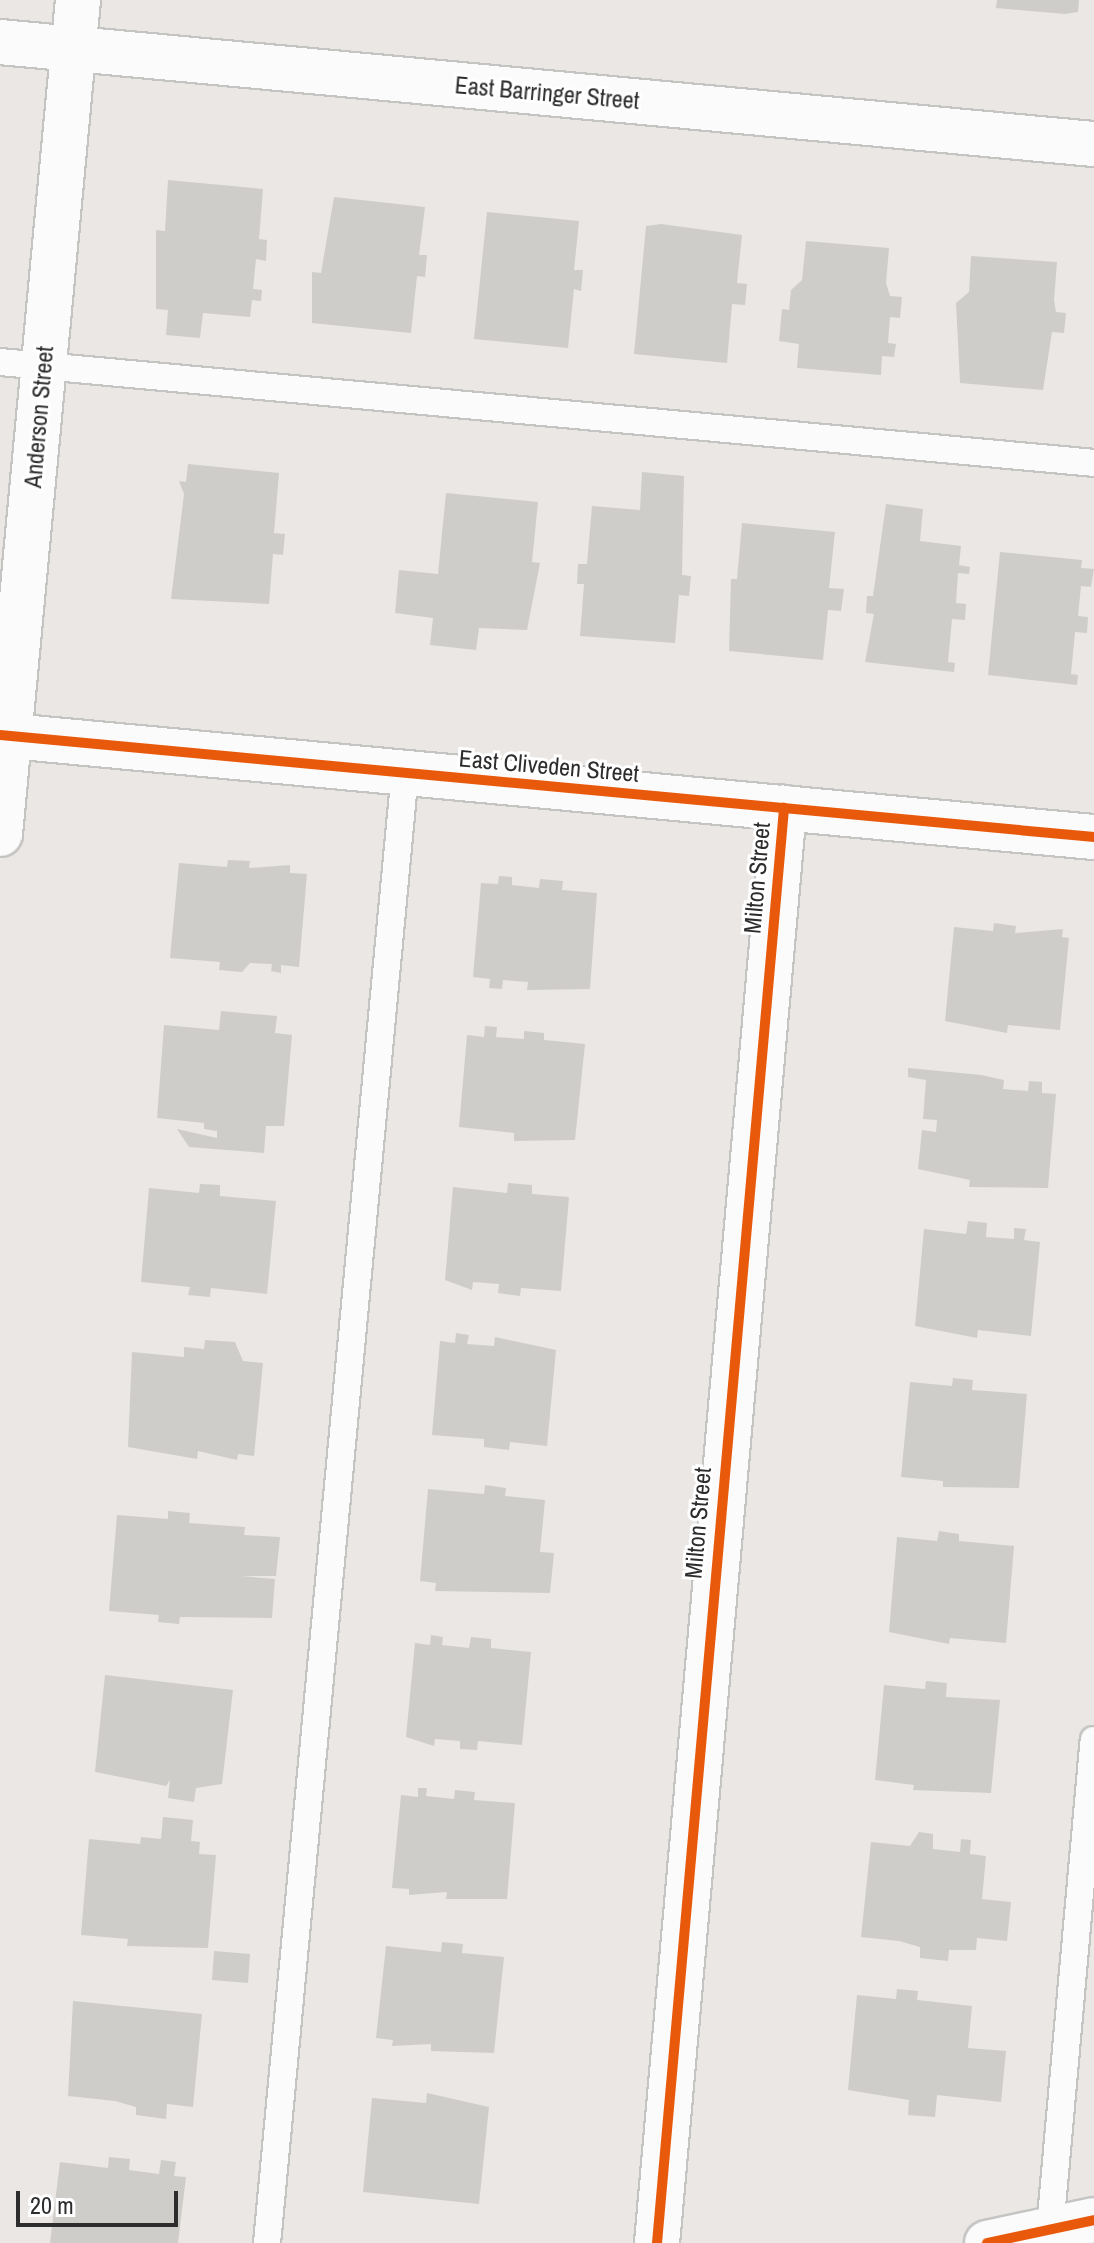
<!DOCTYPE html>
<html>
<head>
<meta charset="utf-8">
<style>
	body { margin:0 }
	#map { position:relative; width:1094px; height:2243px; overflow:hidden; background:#eae7e4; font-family:"Archivo Narrow",sans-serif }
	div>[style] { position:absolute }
	.building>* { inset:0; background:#cfcdca }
	.roads { filter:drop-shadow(2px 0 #c4c4c3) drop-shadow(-2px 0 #c4c4c3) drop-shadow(0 2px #c4c4c3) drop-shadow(0 -2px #c4c4c3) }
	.service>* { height:26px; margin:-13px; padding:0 13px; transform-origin:13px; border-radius:13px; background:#fcfbfb }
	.minor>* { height:44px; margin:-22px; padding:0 22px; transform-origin:22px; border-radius:22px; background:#fcfbfb }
	.tertiary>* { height:44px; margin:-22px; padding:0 22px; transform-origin:22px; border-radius:22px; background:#fcfbfb }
	.cycleway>* { height:10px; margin:-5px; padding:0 5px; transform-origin:5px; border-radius:5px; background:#e8590c }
	span { translate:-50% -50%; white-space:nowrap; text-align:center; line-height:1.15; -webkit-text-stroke:6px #fff; paint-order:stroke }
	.street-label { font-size:24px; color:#2d2d2d }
	.scale { position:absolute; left:16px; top:2191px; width:162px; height:36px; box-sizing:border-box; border:4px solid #2d2d2d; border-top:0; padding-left:10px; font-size:24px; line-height:28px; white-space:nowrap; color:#2d2d2d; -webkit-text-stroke:6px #fff; paint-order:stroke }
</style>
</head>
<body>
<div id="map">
	<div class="building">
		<div style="clip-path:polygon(997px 0,1079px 0,1078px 12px,1065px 14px,996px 8px)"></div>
		<div style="clip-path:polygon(168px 180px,263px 189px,259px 239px,267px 240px,266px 261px,256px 259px,253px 289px,262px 290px,261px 301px,252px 300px,250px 317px,203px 313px,200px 338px,166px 335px,168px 310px,156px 309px,156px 230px,165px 231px)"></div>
		<div style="clip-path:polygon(334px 197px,425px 207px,419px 255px,427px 255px,425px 277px,417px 276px,411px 333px,312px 323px,312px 272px,321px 273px)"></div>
		<div style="clip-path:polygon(487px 212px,579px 221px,574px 270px,583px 270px,581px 291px,574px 289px,568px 348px,474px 339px)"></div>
		<div style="clip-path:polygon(661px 224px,742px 235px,737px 283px,747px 284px,745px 305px,732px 304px,727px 363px,634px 354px,646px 226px)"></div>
		<div style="clip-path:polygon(806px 241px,889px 248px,886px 283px,890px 296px,902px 297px,900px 318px,890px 317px,888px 343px,896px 344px,894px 357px,882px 356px,881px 375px,797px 368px,799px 344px,779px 341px,782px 309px,789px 310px,791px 290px,802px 280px)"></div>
		<div style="clip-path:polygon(971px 256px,1057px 262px,1054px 300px,1056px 312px,1066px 313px,1064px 333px,1052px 332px,1043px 390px,960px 383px,956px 303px,969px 292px)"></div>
		<div style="clip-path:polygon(188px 464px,279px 473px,274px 533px,285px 534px,283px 555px,273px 554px,269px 604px,171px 599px,184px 494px,179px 481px,186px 482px)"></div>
		<div style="clip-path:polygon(642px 472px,684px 476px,682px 575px,691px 576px,689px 596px,679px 595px,675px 643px,580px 636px,584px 584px,577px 584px,578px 564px,587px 564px,592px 506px,640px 510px)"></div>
		<div style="clip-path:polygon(446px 493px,538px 502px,532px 562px,540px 563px,527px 630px,479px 628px,476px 650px,430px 645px,433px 618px,395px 613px,399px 570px,438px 574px)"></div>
		<div style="clip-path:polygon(886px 504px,923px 509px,920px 541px,961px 546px,959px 565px,970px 567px,969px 574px,958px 573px,956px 603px,966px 604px,965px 620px,952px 619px,948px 662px,955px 663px,954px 672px,865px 662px,874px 614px,866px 613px,867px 596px,873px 596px)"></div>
		<div style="clip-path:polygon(742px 523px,835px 532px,829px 588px,844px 589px,841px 611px,828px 610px,823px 660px,729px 651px,731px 579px,737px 579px)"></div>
		<div style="clip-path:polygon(1000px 552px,1082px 560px,1081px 568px,1094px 569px,1091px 587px,1081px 586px,1078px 616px,1088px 617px,1087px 633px,1075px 632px,1071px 674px,1078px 675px,1077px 685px,988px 675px)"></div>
		<div style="clip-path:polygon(228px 860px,250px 861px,249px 868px,290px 865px,290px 873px,307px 874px,299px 967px,281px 965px,281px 973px,271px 971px,272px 964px,250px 963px,242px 972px,219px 970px,220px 962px,170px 958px,179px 863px,227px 867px)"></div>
		<div style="clip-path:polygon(499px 876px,512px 877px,512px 885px,539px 888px,540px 879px,563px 881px,562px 890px,597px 893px,590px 989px,527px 990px,528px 982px,503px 980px,502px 989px,489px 988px,490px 979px,473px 977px,481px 883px,498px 884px)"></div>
		<div style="clip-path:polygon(994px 923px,1016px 926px,1015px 933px,1063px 929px,1062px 937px,1069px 938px,1060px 1030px,1008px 1025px,1007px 1033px,945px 1021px,954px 927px,993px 931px)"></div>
		<div style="clip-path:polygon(221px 1011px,277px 1016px,275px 1033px,292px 1035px,284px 1126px,266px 1126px,264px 1153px,189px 1147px,177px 1129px,217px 1138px,217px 1131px,204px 1129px,204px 1123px,157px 1118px,164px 1025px,219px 1030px)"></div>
		<div style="clip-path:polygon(485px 1026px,497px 1027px,496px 1037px,524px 1039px,524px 1031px,544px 1033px,544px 1040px,585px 1044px,575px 1140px,514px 1141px,514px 1133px,459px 1127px,467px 1035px,484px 1037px)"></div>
		<div style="clip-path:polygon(908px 1068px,981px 1075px,1004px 1080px,1003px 1089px,1028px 1091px,1029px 1081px,1042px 1082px,1042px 1093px,1056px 1094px,1048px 1188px,969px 1187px,970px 1180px,918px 1169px,922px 1130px,936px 1132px,937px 1120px,923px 1119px,926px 1080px,908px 1077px)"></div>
		<div style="clip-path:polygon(508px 1183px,532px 1185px,532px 1194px,569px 1197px,561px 1291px,521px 1288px,520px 1296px,498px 1293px,499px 1284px,473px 1282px,472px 1290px,445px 1280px,453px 1187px,507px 1193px)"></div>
		<div style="clip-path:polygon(200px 1184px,220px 1185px,220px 1196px,276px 1201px,267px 1294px,211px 1288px,210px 1297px,188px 1295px,190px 1287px,141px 1282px,149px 1188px,199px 1193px)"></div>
		<div style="clip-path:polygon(968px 1221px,987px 1223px,986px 1237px,1014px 1239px,1014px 1228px,1026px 1229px,1024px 1240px,1040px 1242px,1031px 1336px,978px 1330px,977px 1338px,915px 1326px,924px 1229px,966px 1234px)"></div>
		<div style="clip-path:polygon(456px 1333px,469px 1335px,467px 1344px,494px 1346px,495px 1337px,556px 1350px,547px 1446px,510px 1442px,509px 1450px,484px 1447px,484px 1439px,432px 1435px,440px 1341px,455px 1343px)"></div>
		<div style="clip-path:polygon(205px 1340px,235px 1342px,243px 1361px,263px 1363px,254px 1456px,238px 1454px,237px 1460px,198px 1451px,197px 1459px,128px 1447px,132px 1352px,184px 1357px,184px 1347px,204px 1349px)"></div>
		<div style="clip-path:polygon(953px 1378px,973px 1380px,972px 1390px,1027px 1394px,1019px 1488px,943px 1487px,943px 1481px,901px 1477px,910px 1382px,952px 1386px)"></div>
		<div style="clip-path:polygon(485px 1485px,506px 1488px,505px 1496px,545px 1500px,540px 1552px,554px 1553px,550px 1593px,435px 1591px,436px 1583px,420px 1581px,428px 1489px,484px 1494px)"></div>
		<div style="clip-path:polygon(168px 1511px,190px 1513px,189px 1523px,245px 1527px,244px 1535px,280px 1537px,276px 1576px,241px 1576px,275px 1579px,272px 1618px,180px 1617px,179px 1624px,158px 1622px,159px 1615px,109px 1611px,117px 1515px,168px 1519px)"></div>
		<div style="clip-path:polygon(939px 1531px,959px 1534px,959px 1541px,1014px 1546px,1006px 1643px,950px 1638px,949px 1644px,889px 1632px,897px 1537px,937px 1541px)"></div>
		<div style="clip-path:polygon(431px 1635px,443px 1637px,442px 1645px,469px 1648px,471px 1637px,491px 1639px,491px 1648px,531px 1652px,522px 1745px,478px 1741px,477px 1750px,460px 1749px,460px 1741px,435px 1739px,434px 1746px,406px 1737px,415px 1643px,430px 1645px)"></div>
		<div style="clip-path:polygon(105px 1675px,233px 1690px,222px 1784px,196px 1788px,194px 1802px,168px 1798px,170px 1780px,166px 1786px,95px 1772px)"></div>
		<div style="clip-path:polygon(926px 1681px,947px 1683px,946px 1697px,1000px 1700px,991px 1793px,913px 1790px,914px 1785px,875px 1780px,884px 1685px,925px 1689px)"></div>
		<div style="clip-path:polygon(418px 1788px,427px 1788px,426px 1796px,454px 1799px,455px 1790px,475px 1792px,474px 1800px,515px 1803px,507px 1899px,446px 1899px,447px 1892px,409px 1895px,409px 1889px,392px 1888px,401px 1795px,418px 1797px)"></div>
		<div style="clip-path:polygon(163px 1817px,193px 1820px,191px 1841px,200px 1842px,199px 1854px,216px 1855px,208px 1948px,127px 1946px,128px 1939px,81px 1935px,89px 1839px,140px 1844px,141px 1837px,161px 1839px)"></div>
		<div style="clip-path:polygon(919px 1832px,933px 1834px,933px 1849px,960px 1852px,961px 1839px,971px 1840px,970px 1854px,986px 1856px,982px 1899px,1011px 1902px,1007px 1941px,977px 1938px,976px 1950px,949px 1950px,948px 1961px,920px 1958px,920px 1947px,899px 1941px,861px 1937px,871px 1842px,910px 1846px)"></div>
		<div style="clip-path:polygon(442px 1942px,463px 1944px,462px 1953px,504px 1957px,494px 2053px,431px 2051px,431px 2044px,392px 2046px,393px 2040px,376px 2038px,386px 1946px,441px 1952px)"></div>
		<div style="clip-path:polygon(214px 1951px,250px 1954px,248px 1983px,212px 1980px)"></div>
		<div style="clip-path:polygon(897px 1989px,918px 1991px,917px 2000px,972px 2006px,968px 2048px,1006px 2051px,1001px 2102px,937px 2095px,935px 2117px,908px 2115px,909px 2100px,848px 2090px,857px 1995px,896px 1999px)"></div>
		<div style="clip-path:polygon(73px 2001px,202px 2014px,193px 2107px,167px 2104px,166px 2119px,136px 2115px,136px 2107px,115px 2101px,68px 2096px)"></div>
		<div style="clip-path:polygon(427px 2093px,489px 2107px,479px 2204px,363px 2192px,372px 2098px,426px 2103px)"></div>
		<div style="clip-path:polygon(109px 2157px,130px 2159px,129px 2170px,159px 2174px,161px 2160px,176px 2162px,174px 2176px,186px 2177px,178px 2243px,50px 2243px,60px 2162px,108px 2168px)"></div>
	</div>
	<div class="roads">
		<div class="service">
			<div style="left:0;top:362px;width:1099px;rotate:5.27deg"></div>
			<div style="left:1050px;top:2229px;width:491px;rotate:-84.9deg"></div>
			<div style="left:267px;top:2243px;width:1476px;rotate:-84.64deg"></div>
		</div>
		<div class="minor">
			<div style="left:0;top:42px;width:1099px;rotate:5.33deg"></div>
			<div style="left:0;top:735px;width:1099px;rotate:5.33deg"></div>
			<div style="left:0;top:834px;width:838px;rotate:-84.66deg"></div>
			<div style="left:657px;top:2243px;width:1441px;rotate:-84.94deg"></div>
		</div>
		<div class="tertiary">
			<div style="left:987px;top:2243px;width:109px;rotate:-12.1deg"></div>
		</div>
	</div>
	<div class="cycleway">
		<div style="left:0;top:735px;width:1099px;rotate:5.33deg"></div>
		<div style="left:657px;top:2243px;width:1441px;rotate:-84.94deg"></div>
		<div style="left:987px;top:2243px;width:109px;rotate:-12.1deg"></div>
	</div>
	<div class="street-label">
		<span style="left:547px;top:93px;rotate:5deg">East Barringer Street</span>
		<span style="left:39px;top:417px;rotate:-85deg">Anderson Street</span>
		<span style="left:549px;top:766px;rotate:5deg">East Cliveden Street</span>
		<span style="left:757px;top:878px;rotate:-85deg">Milton Street</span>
		<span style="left:698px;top:1523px;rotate:-85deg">Milton Street</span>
	</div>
	<div class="scale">20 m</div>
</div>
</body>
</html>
